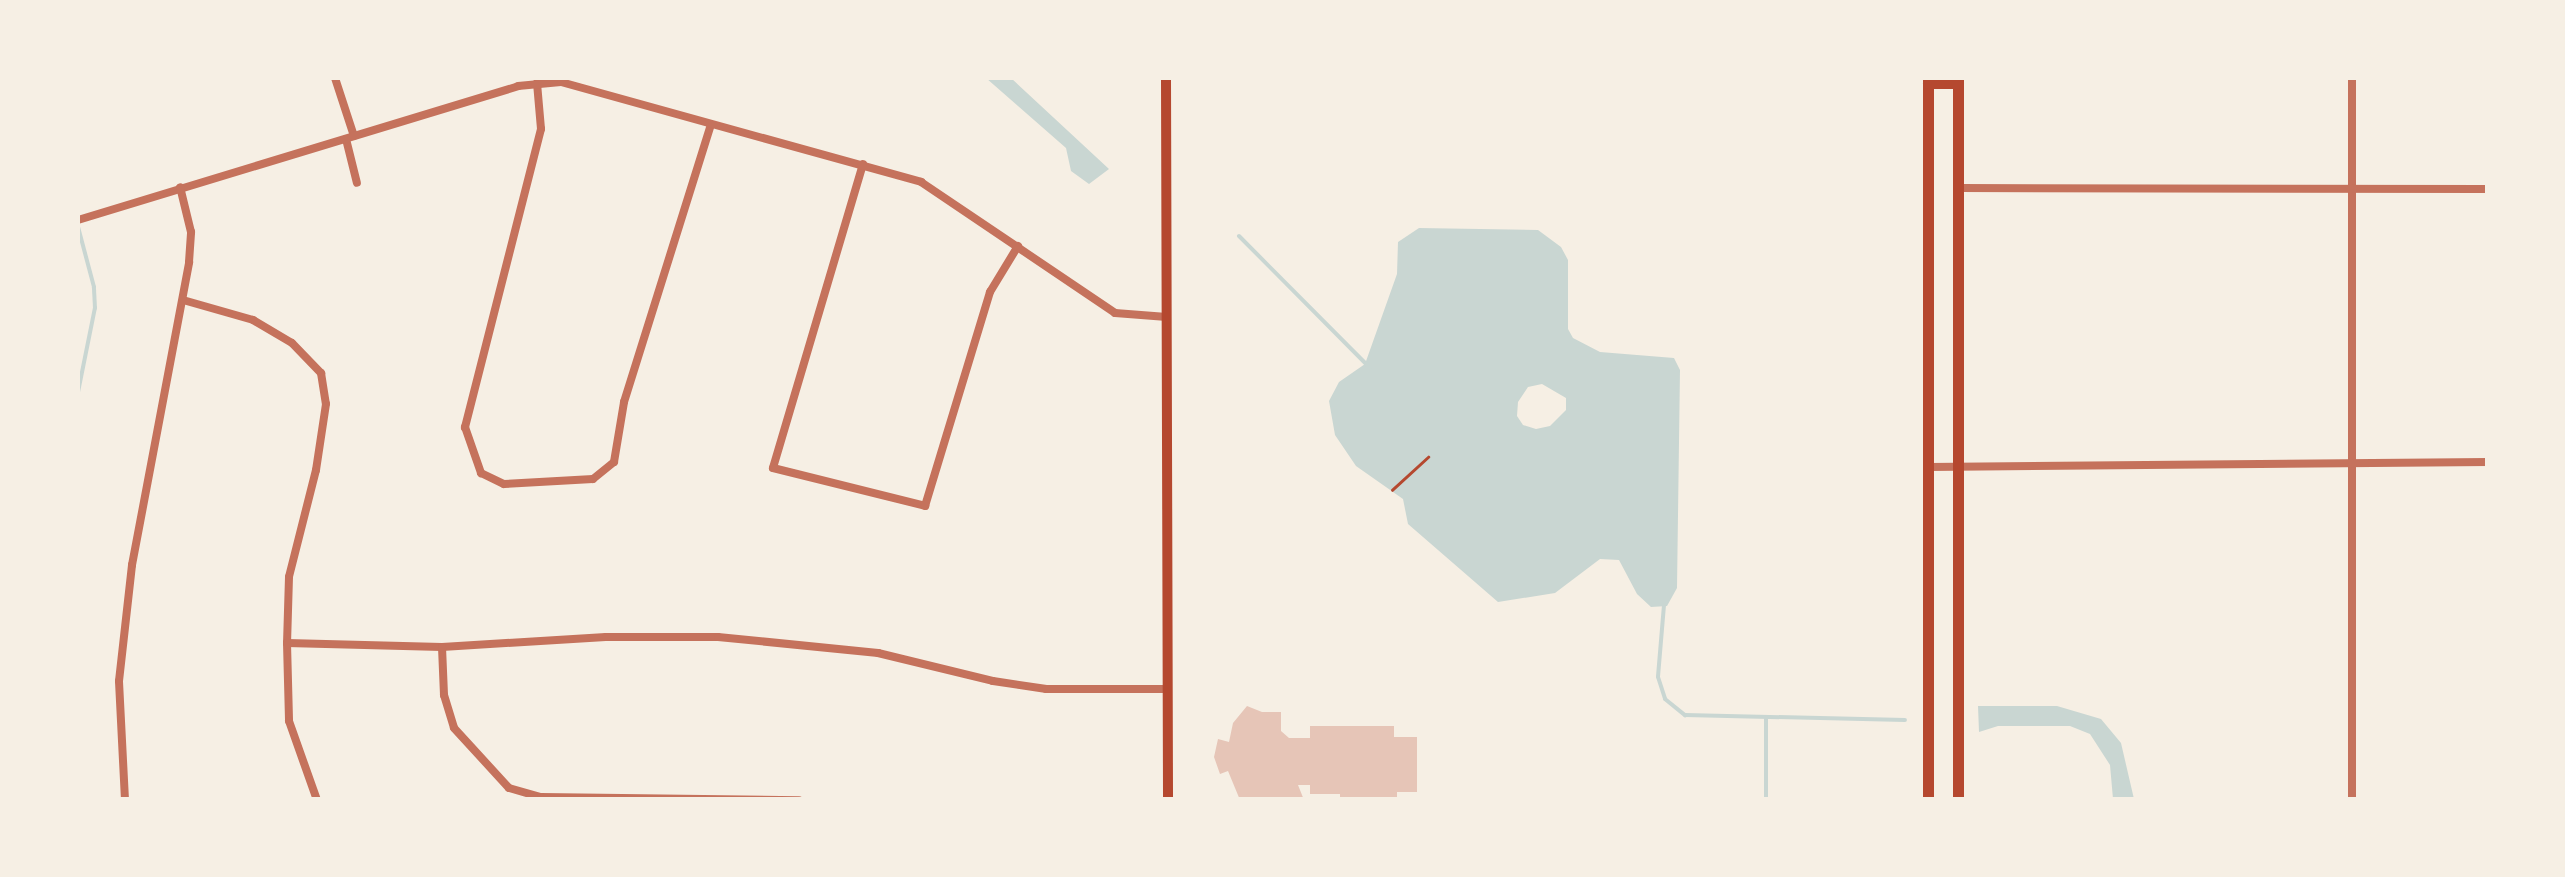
<!DOCTYPE html>
<html>
<head>
<meta charset="utf-8">
<style>
	body { margin:0 }
	#map { position:relative; width:2565px; height:877px; overflow:hidden; background:#f6efe4; font-family:Jost,sans-serif }
	div>[style] { position:absolute }
	.water>* { inset:0; background:#c9d6d2 }
	.stream>* { height:4px; margin:-2px; padding:0 2px; transform-origin:2px; border-radius:2px; background:#c9d6d2 }
	.building>* { inset:0; background:#e6c5b7 }
	.path>* { height:2.5px; margin:-1.25px; padding:0 1.25px; transform-origin:1.25px; border-radius:1.25px; background:#b5482f }
	.minor>* { height:8px; margin:-4px; padding:0 4px; transform-origin:4px; border-radius:4px; background:#c5725c }
	.secondary>* { height:10px; margin:-5px; padding:0 5px; transform-origin:5px; border-radius:5px; background:#b5482f }
	.primary>* { height:11px; margin:-5.5px; padding:0 5.5px; transform-origin:5.5px; border-radius:5.5px; background:#b5482f }
	span { translate:-50% -50%; white-space:nowrap; text-align:center; line-height:1.15; -webkit-text-stroke:8px #f6efe4; paint-order:stroke }
	.frame { position:absolute; inset:0; border:80px solid #f6efe4; pointer-events:none }
</style>
</head>
<body>
<div id="map">
	<div class="water">
		<div style="clip-path:polygon(986px 78px,1011px 78px,1109px 169px,1089px 184px,1071px 171px,1066px 148px)"></div>
		<div style="clip-path:polygon(evenodd,1419px 228px,1538px 230px,1561px 247px,1568px 260px,1568px 329px,1573px 338px,1600px 352px,1674px 358px,1680px 370px,1677px 588px,1667px 606px,1651px 607px,1637px 594px,1619px 560px,1600px 559px,1555px 593px,1498px 602px,1408px 524px,1403px 499px,1356px 466px,1335px 435px,1329px 401px,1339px 382px,1365px 364px,1397px 274px,1398px 242px,1419px 228px,1542px 384px,1566px 398px,1566px 410px,1550px 426px,1536px 429px,1523px 425px,1517px 416px,1518px 402px,1528px 387px,1542px 384px)"></div>
		<div style="clip-path:polygon(1978px 706px,2057px 706px,2101px 719px,2121px 743px,2134px 799px,2113px 799px,2110px 765px,2090px 734px,2070px 726px,1998px 726px,1979px 732px)"></div>
	</div>
	<div class="stream">
		<div style="left:1239px;top:236px;width:185px;rotate:45.2deg"></div>
		<div style="left:78px;top:392px;width:86px;rotate:-78.6deg"></div>
		<div style="left:95px;top:308px;width:21px;rotate:-93deg"></div>
		<div style="left:94px;top:287px;width:62px;rotate:-104.9deg"></div>
		<div style="left:1664px;top:605px;width:72px;rotate:94.8deg"></div>
		<div style="left:1658px;top:677px;width:23px;rotate:72deg"></div>
		<div style="left:1665px;top:699px;width:26px;rotate:39deg"></div>
		<div style="left:1685px;top:715px;width:220px;rotate:1.3deg"></div>
		<div style="left:1766px;top:719px;width:81px;rotate:90deg"></div>
	</div>
	<div class="building">
		<div style="clip-path:polygon(1247px 706px,1262px 712px,1281px 712px,1281px 731px,1289px 738px,1310px 738px,1310px 726px,1394px 726px,1394px 737px,1417px 737px,1417px 792px,1397px 792px,1397px 800px,1340px 800px,1340px 794px,1310px 794px,1310px 785px,1298px 785px,1304px 800px,1240px 800px,1228px 771px,1220px 774px,1214px 757px,1218px 739px,1229px 742px,1233px 723px)"></div>
	</div>
	<div class="path">
		<div style="left:1392px;top:490px;width:49px;rotate:-42.5deg"></div>
	</div>
	<div class="minor">
		<div style="left:335px;top:78px;width:61px;rotate:71.9deg"></div>
		<div style="left:2352px;top:78px;width:722px;rotate:90deg"></div>
		<div style="left:537px;top:83px;width:46px;rotate:85deg"></div>
		<div style="left:541px;top:129px;width:308px;rotate:104.3deg"></div>
		<div style="left:465px;top:427px;width:49px;rotate:70.8deg"></div>
		<div style="left:481px;top:473px;width:25px;rotate:26deg"></div>
		<div style="left:504px;top:484px;width:89px;rotate:-3.2deg"></div>
		<div style="left:593px;top:479px;width:27px;rotate:-39deg"></div>
		<div style="left:614px;top:462px;width:61px;rotate:-80.5deg"></div>
		<div style="left:624px;top:402px;width:291px;rotate:-72.6deg"></div>
		<div style="left:346px;top:139px;width:45px;rotate:76deg"></div>
		<div style="left:863px;top:164px;width:317px;rotate:106.5deg"></div>
		<div style="left:773px;top:468px;width:157px;rotate:14deg"></div>
		<div style="left:925px;top:506px;width:224px;rotate:-73.1deg"></div>
		<div style="left:990px;top:292px;width:54px;rotate:-58.7deg"></div>
		<div style="left:1959px;top:188px;width:529px;rotate:0.11deg"></div>
		<div style="left:78px;top:220px;width:460px;rotate:-16.9deg"></div>
		<div style="left:518px;top:86px;width:43px;rotate:-5.3deg"></div>
		<div style="left:561px;top:82px;width:374px;rotate:15.5deg"></div>
		<div style="left:921px;top:182px;width:234px;rotate:34deg"></div>
		<div style="left:1115px;top:313px;width:52px;rotate:4.4deg"></div>
		<div style="left:183px;top:300px;width:73px;rotate:15.9deg"></div>
		<div style="left:253px;top:320px;width:45px;rotate:30.5deg"></div>
		<div style="left:292px;top:343px;width:42px;rotate:46deg"></div>
		<div style="left:321px;top:373px;width:31px;rotate:81deg"></div>
		<div style="left:326px;top:404px;width:67px;rotate:98.6deg"></div>
		<div style="left:316px;top:470px;width:110px;rotate:104.2deg"></div>
		<div style="left:289px;top:577px;width:66px;rotate:91.7deg"></div>
		<div style="left:287px;top:643px;width:78px;rotate:88.5deg"></div>
		<div style="left:289px;top:721px;width:84px;rotate:70.5deg"></div>
		<div style="left:1929px;top:467px;width:559px;rotate:-0.51deg"></div>
		<div style="left:287px;top:643px;width:155px;rotate:1.5deg"></div>
		<div style="left:442px;top:647px;width:164px;rotate:-3.5deg"></div>
		<div style="left:606px;top:637px;width:112px"></div>
		<div style="left:718px;top:637px;width:161px;rotate:5.7deg"></div>
		<div style="left:878px;top:653px;width:118px;rotate:13.7deg"></div>
		<div style="left:993px;top:681px;width:54px;rotate:8.6deg"></div>
		<div style="left:1046px;top:689px;width:121px"></div>
		<div style="left:442px;top:647px;width:48px;rotate:87.6deg"></div>
		<div style="left:444px;top:695px;width:34px;rotate:73deg"></div>
		<div style="left:454px;top:728px;width:81px;rotate:47.5deg"></div>
		<div style="left:509px;top:788px;width:33px;rotate:16deg"></div>
		<div style="left:541px;top:797px;width:258px;rotate:0.7deg"></div>
		<div style="left:125px;top:800px;width:119px;rotate:-92.9deg"></div>
		<div style="left:119px;top:681px;width:117px;rotate:-83.6deg"></div>
		<div style="left:132px;top:565px;width:308px;rotate:-79.3deg"></div>
		<div style="left:189px;top:262px;width:30px;rotate:-86deg"></div>
		<div style="left:191px;top:232px;width:46px;rotate:-103.7deg"></div>
	</div>
	<div class="secondary">
		<div style="left:1166px;top:78px;width:722px;rotate:89.84deg"></div>
	</div>
	<div class="primary">
		<div style="left:1928px;top:78px;width:722px;rotate:90deg"></div>
		<div style="left:1928px;top:83px;width:30px"></div>
		<div style="left:1958px;top:800px;width:722px;rotate:-90deg"></div>
	</div>
	<div class="frame"></div>
</div>
</body>
</html>
